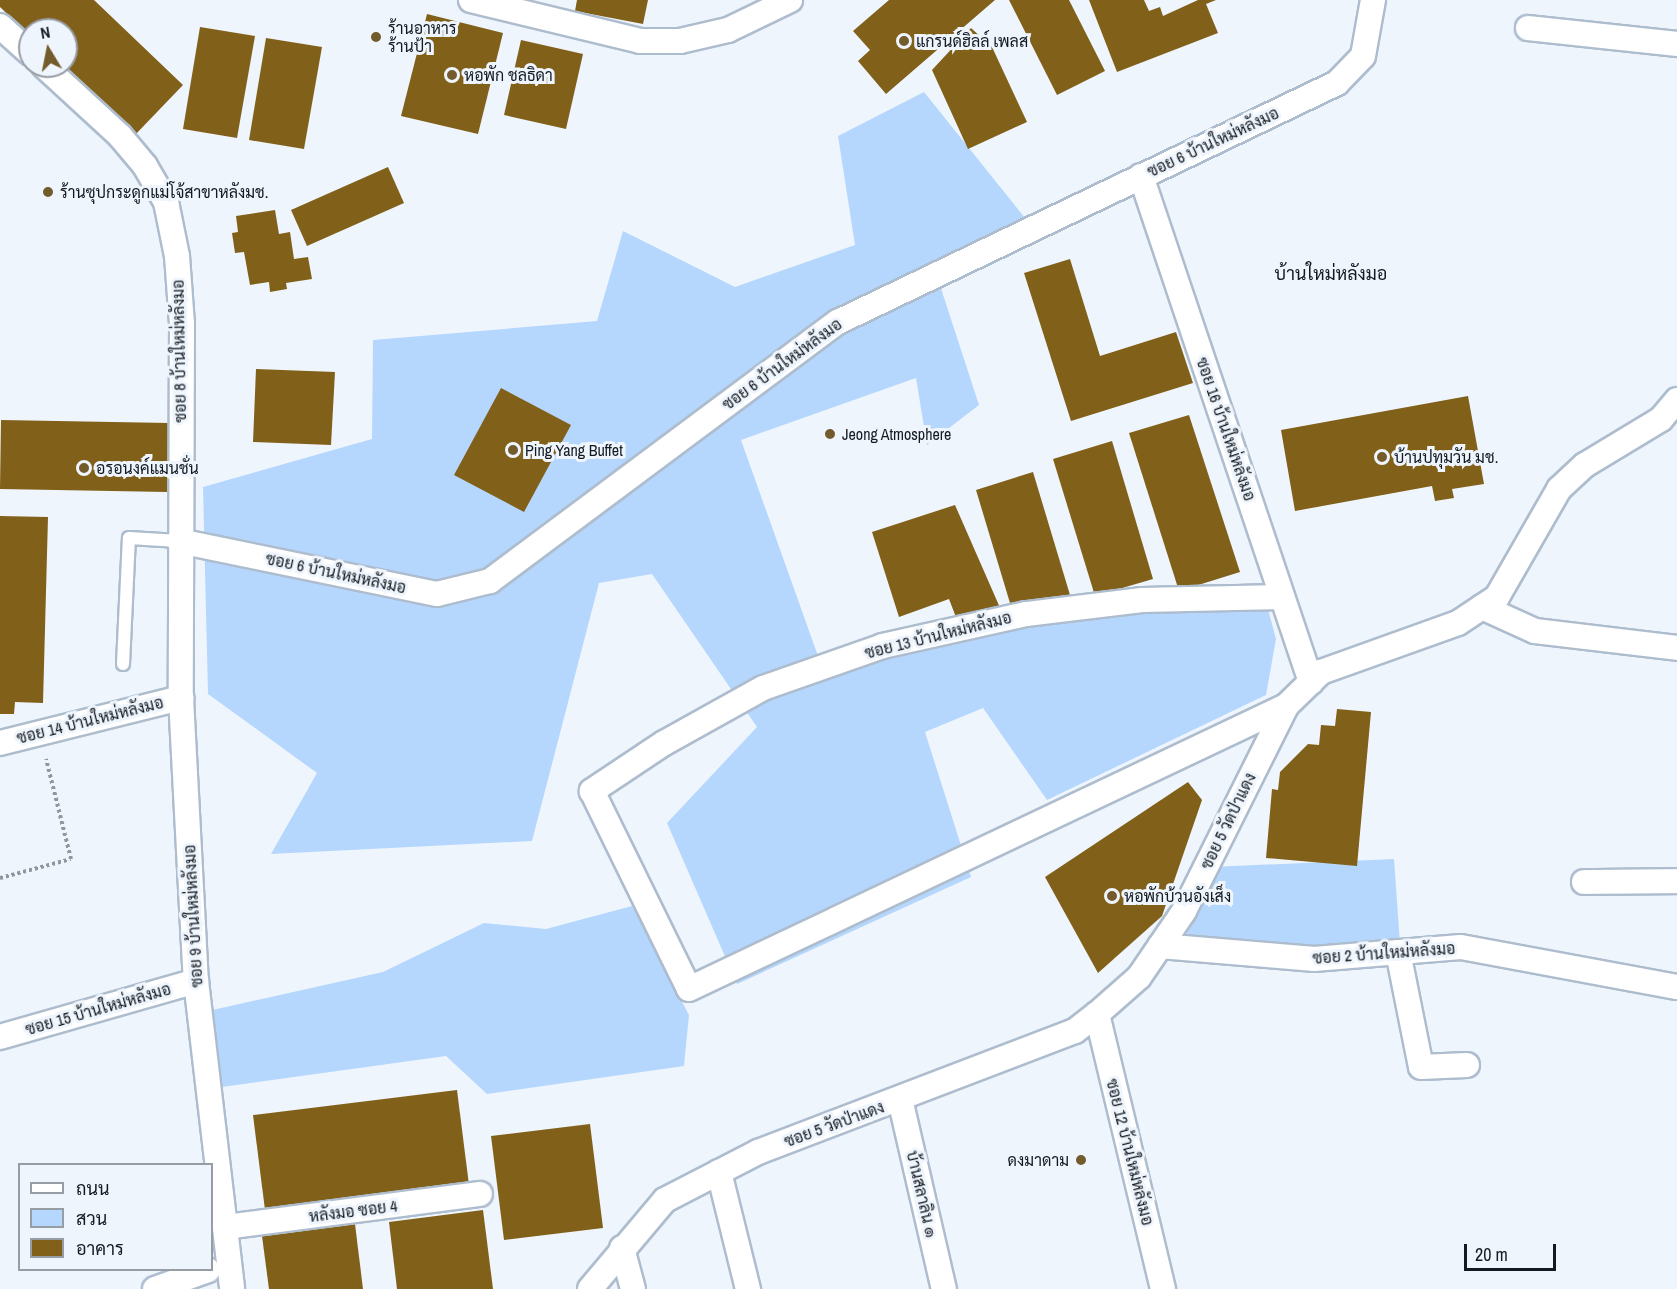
<!DOCTYPE html>
<html>
<head>
<meta charset="utf-8">
<style>
	body { margin:0 }
	#map { position:relative; width:1677px; height:1289px; overflow:hidden; background:#eff5fd; font-family:"Archivo Narrow",Sarabun,sans-serif }
	div>[style] { position:absolute }
	.green>* { inset:0; background:#b6d7fd }
	.building>* { inset:0; background:#816019 }
	.path>* { height:4px; margin-top:-2px; transform-origin:0; background:repeating-linear-gradient(90deg,#90969d 0 3px,transparent 0 6px) }
	.roads { filter:drop-shadow(2px 0 #aebdce) drop-shadow(-2px 0 #aebdce) drop-shadow(0 2px #aebdce) drop-shadow(0 -2px #aebdce) }
	.service>* { height:12px; margin:-6px; padding:0 6px; transform-origin:6px; border-radius:6px; background:#fff }
	.minor>* { height:24px; margin:-12px; padding:0 12px; transform-origin:12px; border-radius:12px; background:#fff }
	.dots>* { width:16px; height:16px; translate:-50% -50%; box-sizing:border-box; border:3px solid #eff5fd; border-radius:50% }
	span { translate:-50% -50%; white-space:nowrap; text-align:center; line-height:1.15; -webkit-text-stroke:6px #eff5fd; paint-order:stroke }
	.poi-label { font-size:16px; color:#141a20 }
	.left { translate:0 -50%; text-align:left }
	.right { translate:-100% -50%; text-align:right }
	.street-label { font-size:16px; color:#141a20 }
	.neighbourhood-label { font-size:18px; color:#141a20 }
	.legend { position:absolute; left:18px; top:1163px; width:195px; height:108px; box-sizing:border-box; background:#eff5fd; border:2px solid #979da5; margin:0; padding:8px 10px; list-style:none; font-size:18px; color:#141a20 }
	.legend li { display:flex; align-items:center; gap:12px; height:30px }
	.legend b { width:30px; border:2px solid #979da5 }
	.north { position:absolute; left:18px; top:18px; width:60px; height:60px; box-sizing:border-box; background:#eff5fd; border:2px solid #979da5; border-radius:50%; rotate:350deg; font-size:16px; font-weight:700; line-height:24px; text-align:center; color:#141a20 }
	.north::after { content:''; display:block; margin:auto; width:21px; height:27px; background:#735b2c; clip-path:polygon(50% 0,100% 100%,50% 72%,0 100%) }
	.scale { position:absolute; left:1464px; top:1244px; width:92px; height:27px; box-sizing:border-box; border:3px solid #141a20; border-top:0; padding-left:8px; font-size:18px; line-height:21px; white-space:nowrap; color:#141a20; -webkit-text-stroke:4px #eff5fd; paint-order:stroke }
</style>
</head>
<body>
<div id="map">
	<div class="green">
		<div style="clip-path:polygon(924px 92px,1029px 223px,935px 270px,979px 405px,927px 445px,916px 378px,741px 440px,818px 656px,1164px 588px,1261px 583px,1276px 639px,1266px 695px,1047px 800px,983px 708px,925px 732px,971px 877px,737px 984px,667px 823px,757px 727px,652px 574px,599px 583px,532px 841px,271px 854px,317px 773px,208px 694px,203px 487px,372px 439px,373px 340px,597px 321px,623px 231px,735px 287px,855px 245px,838px 136px)"></div>
		<div style="clip-path:polygon(1394px 859px,1400px 944px,1312px 948px,1185px 939px,1211px 867px)"></div>
		<div style="clip-path:polygon(632px 906px,689px 1015px,684px 1066px,487px 1094px,446px 1056px,222px 1087px,208px 1011px,383px 972px,484px 923px,546px 929px)"></div>
	</div>
	<div class="building">
		<div style="clip-path:polygon(0 0,94px 0,183px 85px,134px 136px,61px 66px,66px 66px,66px 30px,30px 30px,30px 36px,0 7px)"></div>
		<div style="clip-path:polygon(577px 0,648px 0,643px 24px,575px 11px)"></div>
		<div style="clip-path:polygon(889px 0,995px 0,886px 94px,858px 61px,870px 50px,853px 31px)"></div>
		<div style="clip-path:polygon(1009px 0,1069px 0,1105px 71px,1057px 95px)"></div>
		<div style="clip-path:polygon(1089px 0,1144px 0,1149px 11px,1160px 7px,1163px 16px,1198px 0,1216px 0,1206px 4px,1218px 33px,1117px 72px)"></div>
		<div style="clip-path:polygon(427px 14px,503px 33px,478px 134px,401px 116px)"></div>
		<div style="clip-path:polygon(200px 27px,255px 36px,237px 138px,183px 129px)"></div>
		<div style="clip-path:polygon(971px 28px,992px 47px,1027px 122px,968px 149px,932px 70px)"></div>
		<div style="clip-path:polygon(266px 38px,322px 47px,304px 149px,249px 140px)"></div>
		<div style="clip-path:polygon(521px 40px,583px 54px,566px 129px,504px 115px)"></div>
		<div style="clip-path:polygon(388px 167px,404px 203px,307px 246px,291px 210px)"></div>
		<div style="clip-path:polygon(275px 210px,279px 234px,290px 232px,294px 259px,308px 257px,312px 279px,286px 283px,287px 289px,270px 292px,269px 282px,250px 285px,244px 252px,235px 253px,232px 233px,238px 232px,236px 216px)"></div>
		<div style="clip-path:polygon(1070px 259px,1100px 356px,1176px 332px,1193px 383px,1071px 421px,1024px 273px)"></div>
		<div style="clip-path:polygon(256px 369px,335px 372px,331px 445px,253px 442px)"></div>
		<div style="clip-path:polygon(501px 388px,571px 425px,524px 512px,454px 475px)"></div>
		<div style="clip-path:polygon(1468px 396px,1484px 484px,1452px 489px,1454px 498px,1435px 501px,1432px 486px,1295px 511px,1281px 430px)"></div>
		<div style="clip-path:polygon(1189px 415px,1240px 572px,1179px 591px,1129px 433px)"></div>
		<div style="clip-path:polygon(1px 420px,169px 423px,167px 492px,0 489px)"></div>
		<div style="clip-path:polygon(1112px 441px,1153px 579px,1095px 596px,1053px 459px)"></div>
		<div style="clip-path:polygon(1033px 472px,1070px 595px,1013px 613px,976px 490px)"></div>
		<div style="clip-path:polygon(955px 505px,1001px 610px,959px 625px,949px 599px,899px 617px,872px 532px)"></div>
		<div style="clip-path:polygon(0 516px,48px 517px,43px 703px,15px 702px,14px 714px,0 714px)"></div>
		<div style="clip-path:polygon(1337px 709px,1371px 712px,1357px 866px,1266px 858px,1272px 789px,1278px 790px,1280px 772px,1308px 744px,1319px 745px,1321px 725px,1335px 726px)"></div>
		<div style="clip-path:polygon(1188px 782px,1202px 800px,1162px 916px,1098px 973px,1045px 877px)"></div>
		<div style="clip-path:polygon(457px 1090px,469px 1185px,265px 1210px,253px 1115px)"></div>
		<div style="clip-path:polygon(590px 1124px,603px 1228px,504px 1240px,491px 1136px)"></div>
		<div style="clip-path:polygon(483px 1210px,493px 1289px,397px 1289px,389px 1222px)"></div>
		<div style="clip-path:polygon(355px 1224px,363px 1289px,269px 1289px,262px 1236px)"></div>
	</div>
	<div class="path">
		<div style="left:0;top:878px;width:73px;rotate:-15deg"></div>
		<div style="left:71px;top:859px;width:103px;rotate:-104deg"></div>
	</div>
	<div class="roads">
		<div class="service">
			<div style="left:123px;top:664px;width:126px;rotate:-87.3deg"></div>
			<div style="left:129px;top:538px;width:50px;rotate:3.4deg"></div>
		</div>
		<div class="minor">
			<div style="left:471px;top:0;width:174px;rotate:13.6deg"></div>
			<div style="left:640px;top:41px;width:40px"></div>
			<div style="left:680px;top:41px;width:49px;rotate:-12.9deg"></div>
			<div style="left:728px;top:30px;width:69px;rotate:-25.8deg"></div>
			<div style="left:0;top:26px;width:40px;rotate:42deg"></div>
			<div style="left:1528px;top:28px;width:150px;rotate:6.1deg"></div>
			<div style="left:44px;top:66px;width:103px;rotate:42.6deg"></div>
			<div style="left:120px;top:136px;width:39px;rotate:50deg"></div>
			<div style="left:145px;top:166px;width:42px;rotate:59.7deg"></div>
			<div style="left:166px;top:202px;width:55px;rotate:78.5deg"></div>
			<div style="left:177px;top:256px;width:68px;rotate:85.8deg"></div>
			<div style="left:182px;top:324px;width:374px;rotate:90.2deg"></div>
			<div style="left:181px;top:698px;width:283px;rotate:87deg"></div>
			<div style="left:196px;top:981px;width:310px;rotate:83.3deg"></div>
			<div style="left:1141px;top:176px;width:534px;rotate:71.43deg"></div>
			<div style="left:179px;top:541px;width:263px;rotate:11.6deg"></div>
			<div style="left:437px;top:594px;width:55px;rotate:-13.8deg"></div>
			<div style="left:490px;top:581px;width:434px;rotate:-36.7deg"></div>
			<div style="left:838px;top:322px;width:553px;rotate:-25.59deg"></div>
			<div style="left:1337px;top:83px;width:37px;rotate:-46deg"></div>
			<div style="left:1363px;top:56px;width:57px;rotate:-79.9deg"></div>
			<div style="left:1282px;top:597px;width:140px;rotate:178.8deg"></div>
			<div style="left:1142px;top:600px;width:117px;rotate:173.1deg"></div>
			<div style="left:1026px;top:614px;width:147px;rotate:167.4deg"></div>
			<div style="left:883px;top:646px;width:127px;rotate:160.7deg"></div>
			<div style="left:763px;top:688px;width:113px;rotate:150.9deg"></div>
			<div style="left:664px;top:743px;width:87px;rotate:146.3deg"></div>
			<div style="left:592px;top:791px;width:220px;rotate:63.9deg"></div>
			<div style="left:689px;top:989px;width:661px;rotate:-25.36deg"></div>
			<div style="left:1482px;top:607px;width:58px;rotate:24.4deg"></div>
			<div style="left:1535px;top:631px;width:143px;rotate:6.8deg"></div>
			<div style="left:0;top:743px;width:187px;rotate:-14deg"></div>
			<div style="left:1584px;top:882px;width:93px;rotate:-0.6deg"></div>
			<div style="left:1160px;top:946px;width:155px;rotate:4.8deg"></div>
			<div style="left:1314px;top:959px;width:147px;rotate:-4.7deg"></div>
			<div style="left:1461px;top:947px;width:220px;rotate:10.5deg"></div>
			<div style="left:1398px;top:952px;width:117px;rotate:78.7deg"></div>
			<div style="left:1421px;top:1067px;width:46px;rotate:-2.5deg"></div>
			<div style="left:1097px;top:1014px;width:283px;rotate:76.5deg"></div>
			<div style="left:0;top:1037px;width:204px;rotate:-15.9deg"></div>
			<div style="left:900px;top:1099px;width:195px;rotate:77deg"></div>
			<div style="left:719px;top:1172px;width:121px;rotate:76.1deg"></div>
			<div style="left:225px;top:1227px;width:257px;rotate:-7.4deg"></div>
			<div style="left:622px;top:1248px;width:42px;rotate:75deg"></div>
			<div style="left:155px;top:1289px;width:56px;rotate:-19.7deg"></div>
			<div style="left:590px;top:1289px;width:116px;rotate:-49.9deg"></div>
			<div style="left:665px;top:1200px;width:105px;rotate:-27.3deg"></div>
			<div style="left:758px;top:1152px;width:339px;rotate:-20.9deg"></div>
			<div style="left:1075px;top:1031px;width:28px;rotate:-38deg"></div>
			<div style="left:1097px;top:1014px;width:56px;rotate:-41.4deg"></div>
			<div style="left:1139px;top:977px;width:80px;rotate:-55.7deg"></div>
			<div style="left:1184px;top:911px;width:229px;rotate:-63.5deg"></div>
			<div style="left:1286px;top:706px;width:49px;rotate:-44.2deg"></div>
			<div style="left:1321px;top:672px;width:145px;rotate:-19.7deg"></div>
			<div style="left:1458px;top:623px;width:47px;rotate:-33.7deg"></div>
			<div style="left:1497px;top:597px;width:125px;rotate:-60.1deg"></div>
			<div style="left:1559px;top:489px;width:35px;rotate:-43deg"></div>
			<div style="left:1585px;top:465px;width:89px;rotate:-31.2deg"></div>
			<div style="left:1661px;top:419px;width:25px;rotate:-50deg"></div>
		</div>
	</div>
	<div class="dots">
		<div style="left:376px;top:37px;background:#735b2c"></div>
		<div style="left:904px;top:41px;background:#735b2c"></div>
		<div style="left:452px;top:75px;background:#735b2c"></div>
		<div style="left:48px;top:192px;background:#735b2c"></div>
		<div style="left:830px;top:434px;background:#735b2c"></div>
		<div style="left:513px;top:450px;background:#735b2c"></div>
		<div style="left:1382px;top:457px;background:#735b2c"></div>
		<div style="left:84px;top:468px;background:#735b2c"></div>
		<div style="left:1112px;top:896px;background:#735b2c"></div>
		<div style="left:1081px;top:1160px;background:#735b2c"></div>
	</div>
	<div class="poi-label">
		<span class="left" style="left:388px;top:37px">ร้านอาหาร<br>ร้านป้า</span>
		<span class="left" style="left:916px;top:41px">แกรนด์ฮิลล์ เพลส</span>
		<span class="left" style="left:464px;top:75px">หอพัก ชลธิดา</span>
		<span class="left" style="left:60px;top:192px">ร้านซุปกระดูกแม่โจ้สาขาหลังมช.</span>
		<span class="left" style="left:842px;top:434px">Jeong Atmosphere</span>
		<span class="left" style="left:525px;top:450px">Ping Yang Buffet</span>
		<span class="left" style="left:1394px;top:457px">บ้านปทุมวัน มช.</span>
		<span class="left" style="left:96px;top:468px">อรอนงค์แมนชั่น</span>
		<span class="left" style="left:1124px;top:896px">หอพักบ้วนอังเส็ง</span>
		<span class="right" style="left:1069px;top:1160px">ดงมาดาม</span>
	</div>
	<div class="street-label">
		<span style="left:1213px;top:142px;rotate:-25deg">ซอย 6 บ้านใหม่หลังมอ</span>
		<span style="left:179px;top:351px;rotate:-91deg">ซอย 8 บ้านใหม่หลังมอ</span>
		<span style="left:782px;top:364px;rotate:-36deg">ซอย 6 บ้านใหม่หลังมอ</span>
		<span style="left:1226px;top:429px;rotate:71deg">ซอย 16 บ้านใหม่หลังมอ</span>
		<span style="left:336px;top:573px;rotate:12deg">ซอย 6 บ้านใหม่หลังมอ</span>
		<span style="left:938px;top:635px;rotate:-14deg">ซอย 13 บ้านใหม่หลังมอ</span>
		<span style="left:90px;top:720px;rotate:-14deg">ซอย 14 บ้านใหม่หลังมอ</span>
		<span style="left:1228px;top:821px;rotate:-64deg">ซอย 5 วัดป่าแดง</span>
		<span style="left:193px;top:916px;rotate:-93deg">ซอย 9 บ้านใหม่หลังมอ</span>
		<span style="left:1384px;top:953px;rotate:-4deg">ซอย 2 บ้านใหม่หลังมอ</span>
		<span style="left:98px;top:1009px;rotate:-16deg">ซอย 15 บ้านใหม่หลังมอ</span>
		<span style="left:834px;top:1124px;rotate:-20deg">ซอย 5 วัดป่าแดง</span>
		<span style="left:1130px;top:1152px;rotate:76deg">ซอย 12 บ้านใหม่หลังมอ</span>
		<span style="left:922px;top:1194px;rotate:77deg">บ้านสลาลิน ๑</span>
		<span style="left:353px;top:1211px;rotate:-7deg">หลังมอ ซอย 4</span>
	</div>
	<div class="neighbourhood-label">
		<span style="left:1331px;top:274px">บ้านใหม่หลังมอ</span>
	</div>
	<ul class="legend">
	<li><b style="height:8px;background:#fff"></b>ถนน</li>
	<li><b style="height:16px;background:#b6d7fd"></b>สวน</li>
	<li><b style="height:16px;background:#816019"></b>อาคาร</li>
	</ul>
	<div class="north">N</div>
	<div class="scale">20 m</div>
</div>
</body>
</html>
